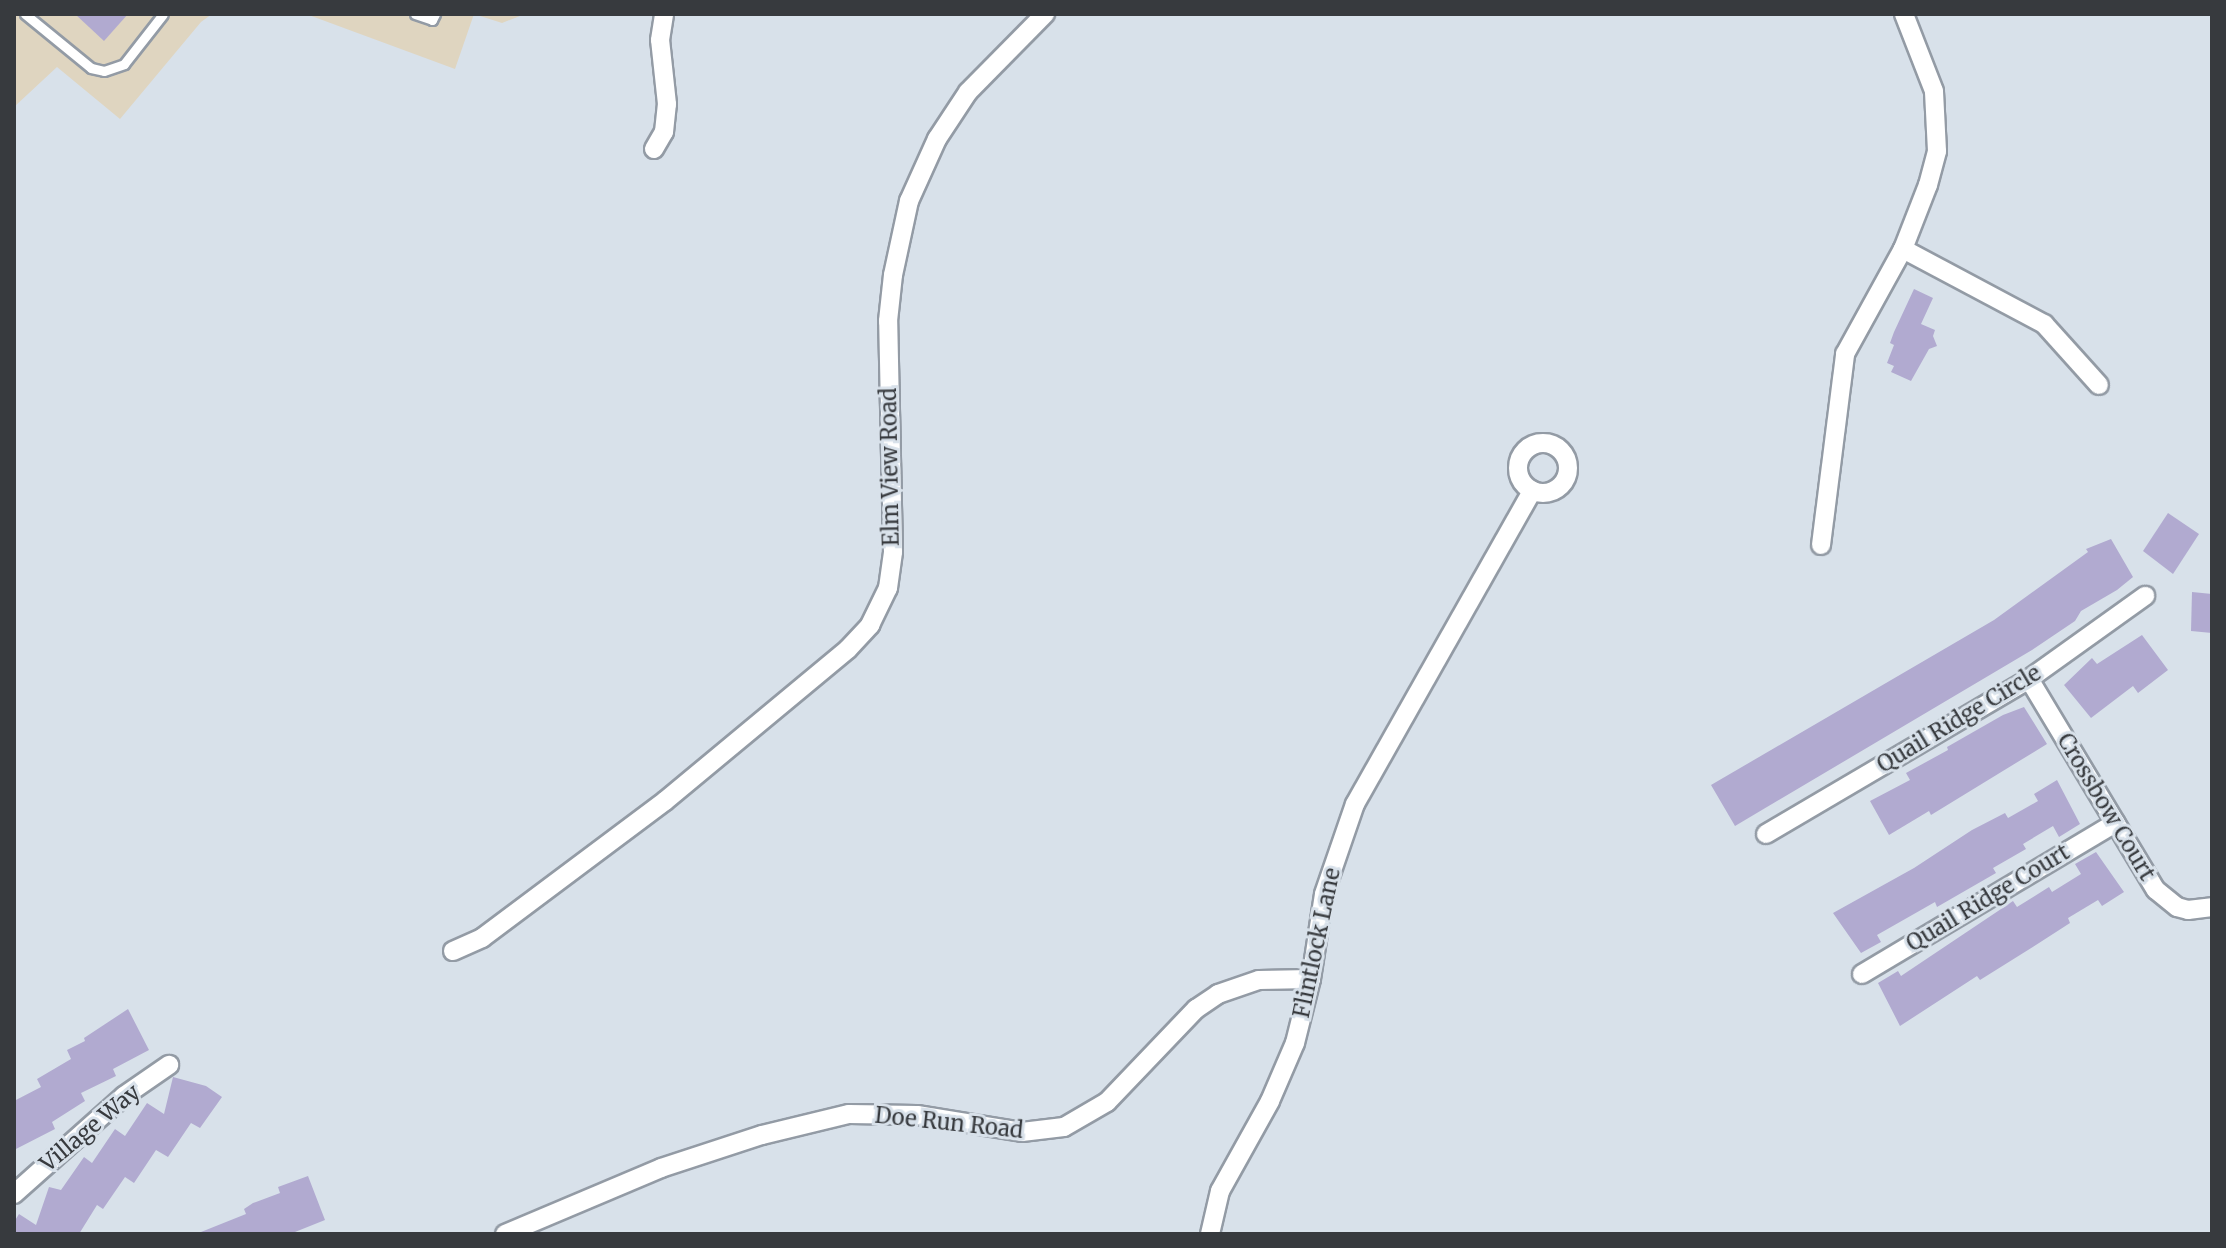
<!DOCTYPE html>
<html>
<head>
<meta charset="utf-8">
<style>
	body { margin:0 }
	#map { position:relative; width:2226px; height:1248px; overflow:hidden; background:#d8e1ea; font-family:Merriweather,serif }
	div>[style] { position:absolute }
	.commercial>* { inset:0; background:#dfd5c0 }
	.building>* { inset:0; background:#b1aad0 }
	.roads { filter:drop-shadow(2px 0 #939ba5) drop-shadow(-2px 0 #939ba5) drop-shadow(0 2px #939ba5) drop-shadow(0 -2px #939ba5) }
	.lane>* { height:9px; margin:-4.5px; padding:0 4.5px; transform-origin:4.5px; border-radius:4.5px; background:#fff }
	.street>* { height:18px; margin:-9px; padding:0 9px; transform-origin:9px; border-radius:9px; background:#fff }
	.street>.ring { margin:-9px; padding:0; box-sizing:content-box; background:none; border:18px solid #fff; border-radius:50% }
	span { translate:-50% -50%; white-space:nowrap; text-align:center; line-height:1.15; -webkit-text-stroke:6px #d8e1ea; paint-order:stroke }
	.street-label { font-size:22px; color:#373a3e }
	.frame { position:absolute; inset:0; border:16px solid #373a3e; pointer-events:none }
</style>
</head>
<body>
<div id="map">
	<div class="commercial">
		<div style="clip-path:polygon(14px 14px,212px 14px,201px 22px,120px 119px,57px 67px,14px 107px)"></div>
		<div style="clip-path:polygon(306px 14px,525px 14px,502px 23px,474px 14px,455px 69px)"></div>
	</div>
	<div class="building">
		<div style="clip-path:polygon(75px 14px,128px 14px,104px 41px)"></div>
		<div style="clip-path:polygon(1914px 289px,1933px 298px,1921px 324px,1935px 330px,1933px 336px,1937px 346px,1929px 349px,1911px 381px,1891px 372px,1894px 366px,1887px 363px,1894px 345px,1890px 343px,1894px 332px)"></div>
		<div style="clip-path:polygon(2168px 513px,2199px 534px,2173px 574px,2143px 551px)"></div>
		<div style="clip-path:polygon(2111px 539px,2133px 577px,2117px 590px,2081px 611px,2075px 621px,2032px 650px,1735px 826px,1711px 785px,1994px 620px,2088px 552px,2086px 549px)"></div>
		<div style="clip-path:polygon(2192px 592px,2212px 594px,2212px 633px,2191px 631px)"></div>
		<div style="clip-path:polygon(2142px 635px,2168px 670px,2138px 693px,2133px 686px,2091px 718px,2064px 685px,2092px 658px,2097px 664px)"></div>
		<div style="clip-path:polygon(2024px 707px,2047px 744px,1931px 815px,1929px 811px,1889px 835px,1870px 801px,1910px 780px,1906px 773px,1948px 750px,1947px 747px,2003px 715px)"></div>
		<div style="clip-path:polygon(2057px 780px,2080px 824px,2059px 837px,2053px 826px,2023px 844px,2026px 849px,1993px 868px,1996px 873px,1937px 907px,1935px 902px,1877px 935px,1881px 942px,1861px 953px,1833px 913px,1914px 868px,1972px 830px,2005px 813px,2008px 818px,2038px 801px,2034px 794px)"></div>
		<div style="clip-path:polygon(2096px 852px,2124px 892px,2102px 906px,2098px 900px,2068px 918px,2070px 923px,2039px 943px,1980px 980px,1977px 976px,1900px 1026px,1878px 983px,1898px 971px,1901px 976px,2013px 901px,2017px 907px,2049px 887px,2052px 892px,2081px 874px,2075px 864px)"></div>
		<div style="clip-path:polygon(128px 1009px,149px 1050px,113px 1069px,116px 1076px,81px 1093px,85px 1101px,52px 1122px,55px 1129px,14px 1150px,14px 1101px,41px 1087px,37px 1079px,71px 1059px,67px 1050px,85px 1041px,84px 1038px)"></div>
		<div style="clip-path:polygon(173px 1077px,206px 1086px,222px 1097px,200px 1128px,191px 1123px,168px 1157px,156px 1150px,134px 1183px,125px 1177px,103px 1209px,97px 1205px,79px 1234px,14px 1234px,14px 1222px,19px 1214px,36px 1225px,49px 1187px,61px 1190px,84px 1157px,92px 1163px,115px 1129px,125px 1136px,147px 1103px,164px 1114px)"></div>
		<div style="clip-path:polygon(308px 1176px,325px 1220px,290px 1234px,196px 1234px,246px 1214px,244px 1209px,253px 1203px,280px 1193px,278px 1187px)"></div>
	</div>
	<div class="roads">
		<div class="lane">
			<div style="left:25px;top:14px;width:85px;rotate:39.3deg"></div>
			<div style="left:91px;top:68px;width:13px;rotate:13deg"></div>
			<div style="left:104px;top:71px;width:21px;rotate:-19deg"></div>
			<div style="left:124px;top:64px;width:63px;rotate:-52deg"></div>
			<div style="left:415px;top:14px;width:18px;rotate:19deg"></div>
			<div style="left:432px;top:20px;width:7px;rotate:-63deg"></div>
		</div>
		<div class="street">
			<div style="left:654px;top:149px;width:20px;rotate:-60deg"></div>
			<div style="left:664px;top:132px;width:28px;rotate:-84deg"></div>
			<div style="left:667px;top:104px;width:64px;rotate:-96.2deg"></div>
			<div style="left:660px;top:40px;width:26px;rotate:-81deg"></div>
			<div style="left:1903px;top:249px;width:160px;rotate:28deg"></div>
			<div style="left:2044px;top:324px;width:82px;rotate:48deg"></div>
			<div class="ring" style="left:1518px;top:443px;width:32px;height:32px"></div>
			<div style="left:1821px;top:545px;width:193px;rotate:-82.8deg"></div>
			<div style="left:1845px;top:354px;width:120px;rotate:-61.1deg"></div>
			<div style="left:1903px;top:249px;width:69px;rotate:-68.7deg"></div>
			<div style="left:1928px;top:185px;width:35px;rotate:-75deg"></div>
			<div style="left:1937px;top:151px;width:60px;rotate:-92.9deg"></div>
			<div style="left:1934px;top:91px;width:83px;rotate:-111.3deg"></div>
			<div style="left:2029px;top:679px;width:246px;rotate:59deg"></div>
			<div style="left:2156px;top:890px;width:27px;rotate:39deg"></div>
			<div style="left:2177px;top:907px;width:11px;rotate:15deg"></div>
			<div style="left:2188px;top:910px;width:24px;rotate:-7deg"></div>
			<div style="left:1766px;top:834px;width:305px;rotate:-30.5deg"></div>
			<div style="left:2029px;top:679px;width:143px;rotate:-35.6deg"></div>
			<div style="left:453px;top:951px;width:32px;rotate:-24deg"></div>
			<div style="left:482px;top:938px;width:229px;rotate:-36.8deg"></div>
			<div style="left:665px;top:801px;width:238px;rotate:-39.7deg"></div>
			<div style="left:848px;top:649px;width:33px;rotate:-47deg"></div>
			<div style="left:870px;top:625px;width:41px;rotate:-64.1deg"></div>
			<div style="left:888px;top:588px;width:36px;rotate:-82deg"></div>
			<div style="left:893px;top:552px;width:231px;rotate:-91.2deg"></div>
			<div style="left:888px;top:321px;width:46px;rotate:-83.8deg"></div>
			<div style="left:893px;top:275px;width:76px;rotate:-77.8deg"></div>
			<div style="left:909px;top:201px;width:68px;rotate:-65.7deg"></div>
			<div style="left:937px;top:139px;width:56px;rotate:-56.6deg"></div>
			<div style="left:968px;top:92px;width:110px;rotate:-45.4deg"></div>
			<div style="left:1862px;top:974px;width:295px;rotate:-30.8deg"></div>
			<div style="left:14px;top:1194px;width:147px;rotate:-41.7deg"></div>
			<div style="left:124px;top:1096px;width:55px;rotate:-34.6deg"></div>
			<div style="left:505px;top:1234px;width:169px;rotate:-22.9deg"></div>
			<div style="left:661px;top:1168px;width:106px;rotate:-18.1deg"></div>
			<div style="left:762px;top:1135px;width:89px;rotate:-13.6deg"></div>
			<div style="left:849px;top:1114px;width:68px;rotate:0.8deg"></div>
			<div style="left:917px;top:1115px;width:106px;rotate:9.2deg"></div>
			<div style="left:1022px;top:1132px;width:42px;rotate:-6.8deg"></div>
			<div style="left:1064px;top:1127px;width:50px;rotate:-30.2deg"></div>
			<div style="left:1107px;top:1102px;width:129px;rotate:-46.3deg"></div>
			<div style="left:1196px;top:1009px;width:27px;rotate:-34deg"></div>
			<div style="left:1218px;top:994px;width:43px;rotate:-18.9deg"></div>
			<div style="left:1259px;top:980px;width:52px;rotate:-1.1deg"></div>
			<div style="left:1210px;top:1234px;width:44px;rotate:-76.9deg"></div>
			<div style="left:1220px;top:1191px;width:103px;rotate:-60.9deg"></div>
			<div style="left:1270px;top:1101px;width:63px;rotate:-66.7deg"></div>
			<div style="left:1295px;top:1043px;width:66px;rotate:-76deg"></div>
			<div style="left:1311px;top:979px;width:86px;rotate:-81.3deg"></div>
			<div style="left:1324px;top:894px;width:95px;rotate:-71deg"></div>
			<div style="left:1355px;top:804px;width:360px;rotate:-60.5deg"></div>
		</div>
	</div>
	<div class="street-label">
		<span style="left:890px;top:467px;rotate:-91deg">Elm View Road</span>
		<span style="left:1959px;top:719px;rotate:-31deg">Quail Ridge Circle</span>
		<span style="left:2106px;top:807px;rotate:59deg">Crossbow Court</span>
		<span style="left:1988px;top:898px;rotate:-31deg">Quail Ridge Court</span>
		<span style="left:1317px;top:943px;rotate:-78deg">Flintlock Lane</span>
		<span style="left:949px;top:1123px;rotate:6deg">Doe Run Road</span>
		<span style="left:90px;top:1128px;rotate:-40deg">Village Way</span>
	</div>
	<div class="frame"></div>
</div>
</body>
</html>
